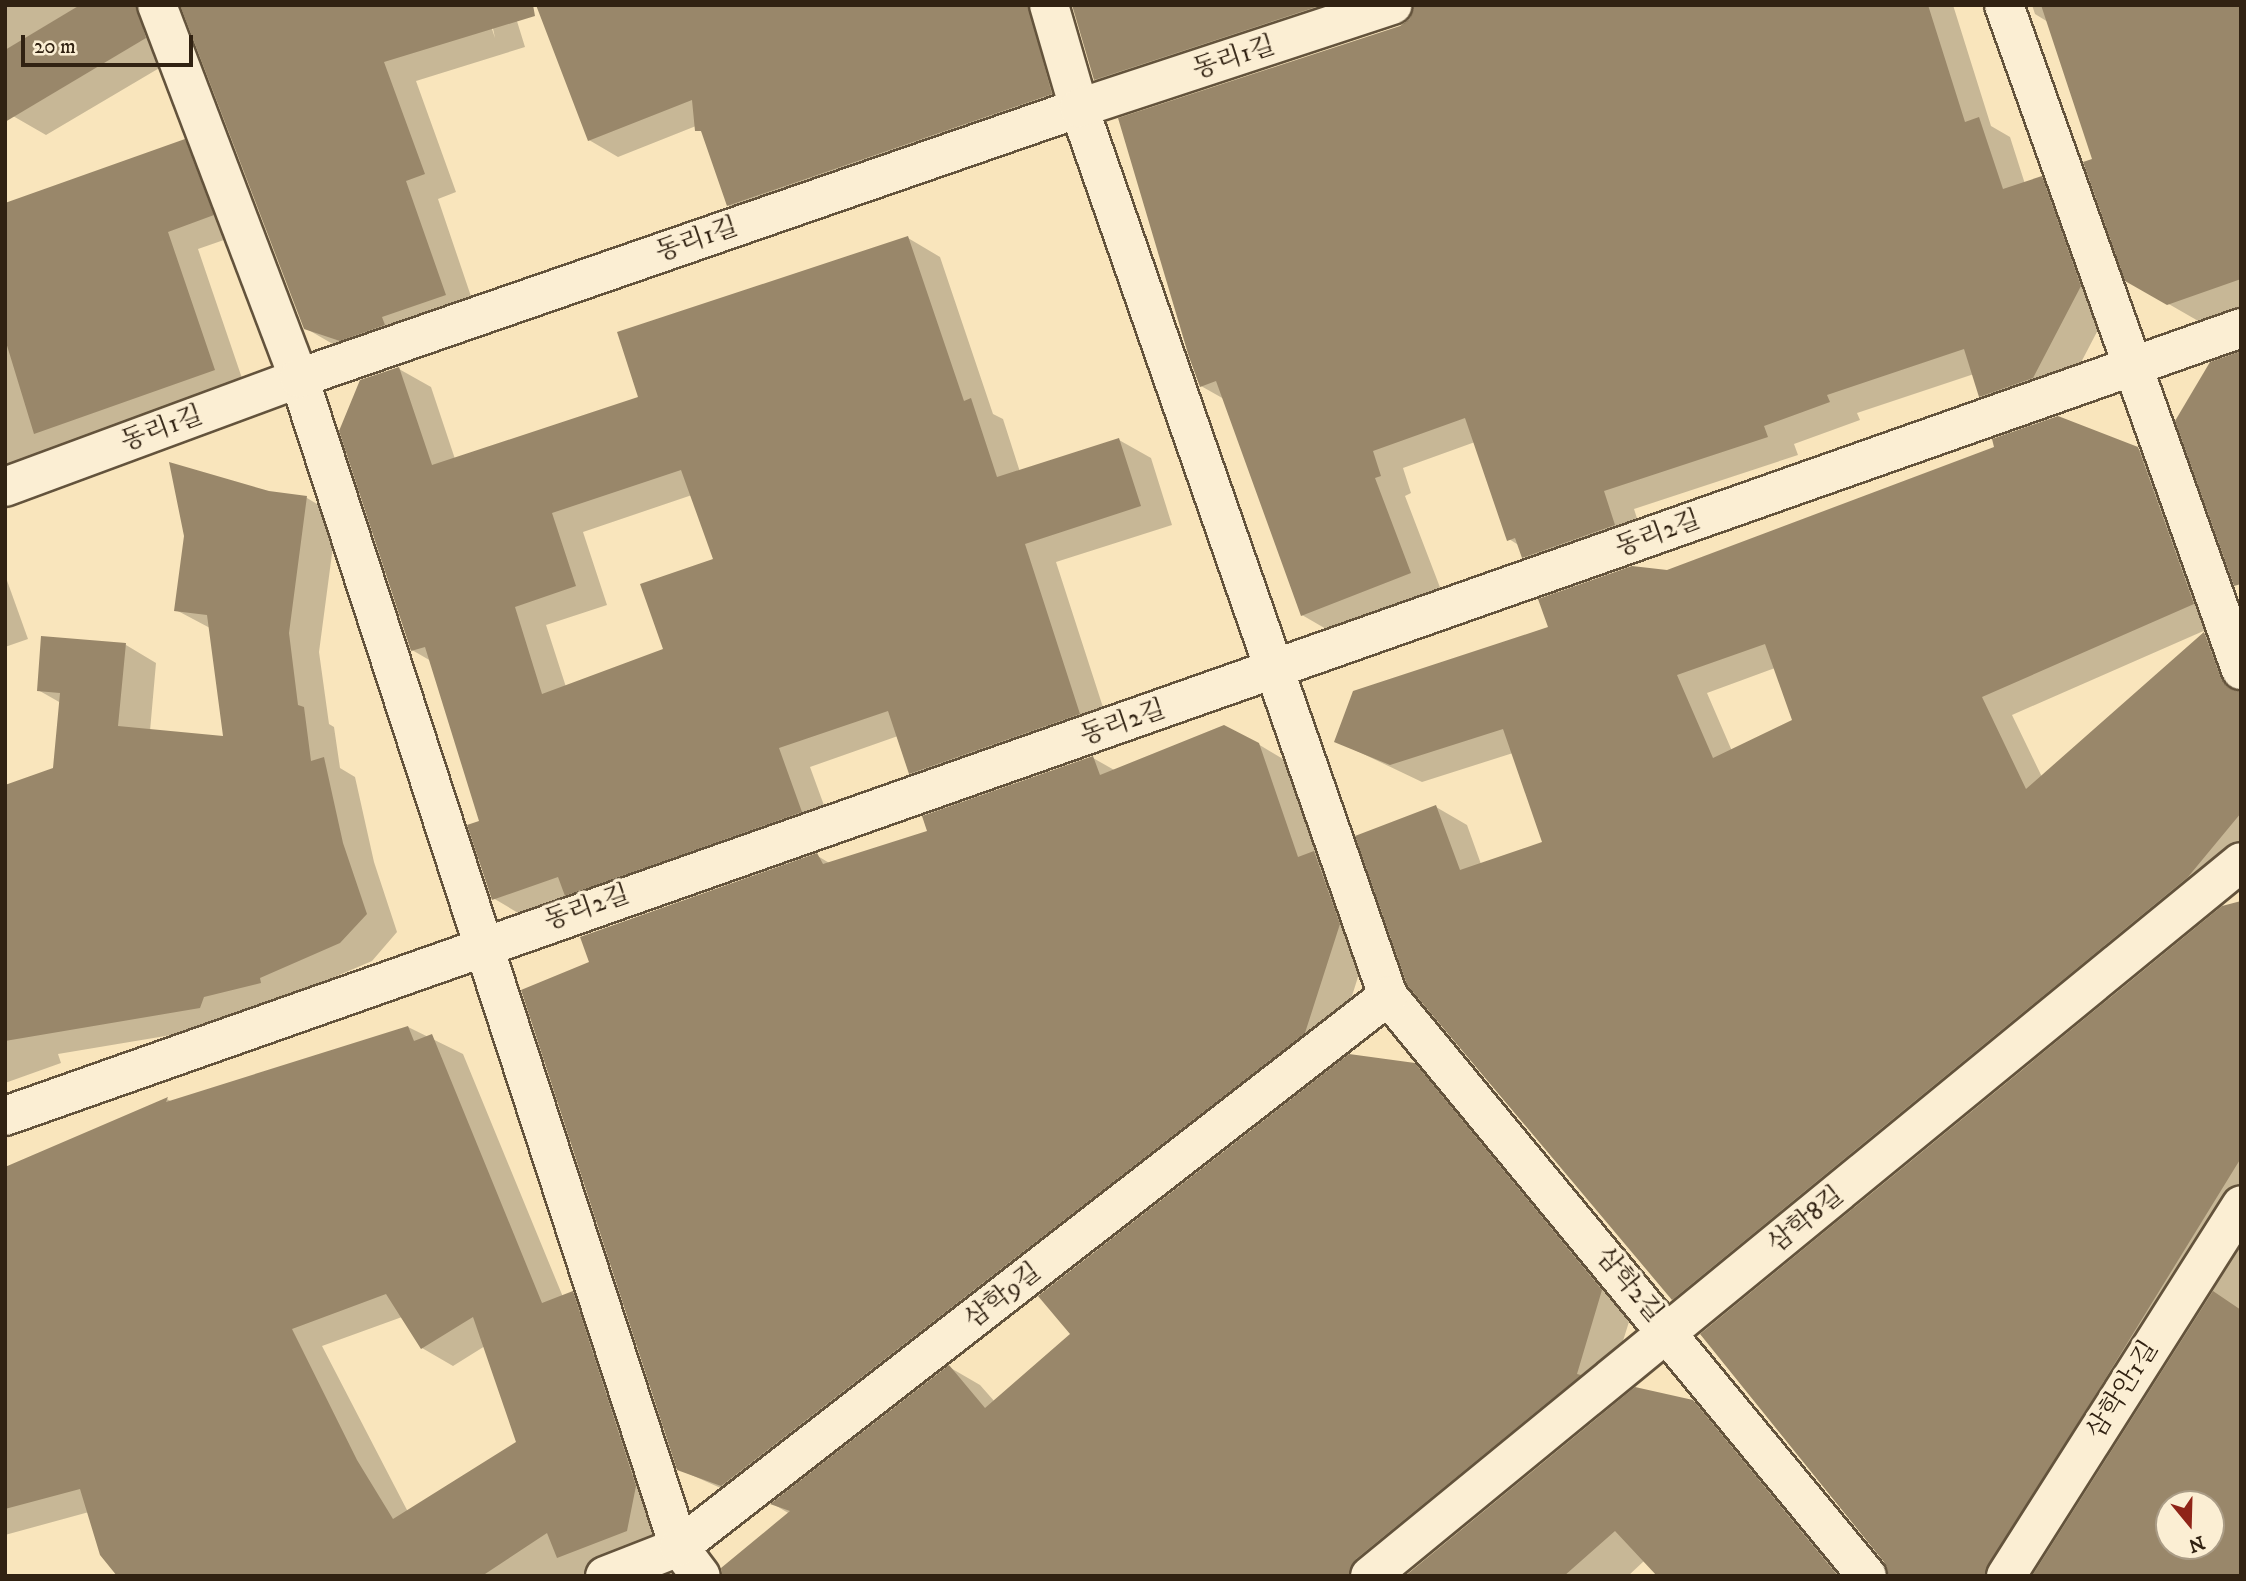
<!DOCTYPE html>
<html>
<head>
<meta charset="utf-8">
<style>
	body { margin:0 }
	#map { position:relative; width:2246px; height:1581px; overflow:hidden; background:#f9e5bc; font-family:"IM FELL DW Pica","Noto Serif KR",serif }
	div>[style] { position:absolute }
	.shadow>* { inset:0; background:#0003 }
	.building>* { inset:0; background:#99876a }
	.roads { filter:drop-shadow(2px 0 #63533c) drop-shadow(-2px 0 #63533c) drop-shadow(0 2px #63533c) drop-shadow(0 -2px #63533c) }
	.street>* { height:38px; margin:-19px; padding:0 19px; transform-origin:19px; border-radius:19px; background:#fbeed3 }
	span { translate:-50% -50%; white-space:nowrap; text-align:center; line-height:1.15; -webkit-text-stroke:7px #fbeed3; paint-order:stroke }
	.street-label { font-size:26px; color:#312212 }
	.frame { position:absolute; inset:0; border:7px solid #312212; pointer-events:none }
	.north { position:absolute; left:2155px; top:1490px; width:70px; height:70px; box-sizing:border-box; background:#fbeed3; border:2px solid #aa9c86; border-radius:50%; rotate:161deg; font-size:19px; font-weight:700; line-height:28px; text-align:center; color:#312212 }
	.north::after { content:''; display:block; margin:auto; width:24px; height:32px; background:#8f2418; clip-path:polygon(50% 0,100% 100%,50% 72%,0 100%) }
	.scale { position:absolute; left:21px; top:35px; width:172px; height:32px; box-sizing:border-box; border:4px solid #312212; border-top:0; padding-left:9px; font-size:21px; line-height:24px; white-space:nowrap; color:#312212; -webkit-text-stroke:5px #fbeed3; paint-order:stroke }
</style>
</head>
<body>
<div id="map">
	<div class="shadow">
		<div style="clip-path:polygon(5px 5px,76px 5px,77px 9px,84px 5px,179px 5px,172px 10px,178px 57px,46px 135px,13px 116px,5px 103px)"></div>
		<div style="clip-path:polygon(182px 5px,484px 5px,495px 38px,488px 5px,512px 5px,525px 47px,416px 81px,456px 192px,438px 199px,477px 314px,338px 347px,305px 328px)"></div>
		<div style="clip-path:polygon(538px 5px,1065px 5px,1080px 110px,757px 222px,728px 205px,704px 134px,696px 126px,618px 157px,589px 140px)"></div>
		<div style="clip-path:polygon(1074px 5px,1406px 5px,1126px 97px,1095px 79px)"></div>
		<div style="clip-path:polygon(1416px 5px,1953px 5px,1991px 126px,2010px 137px,2025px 184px,2042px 178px,2073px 196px,2111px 305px,2064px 395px,2011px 414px,1980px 396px,1974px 374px,1857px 413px,1860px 420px,1794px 444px,1798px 455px,1634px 509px,1645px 543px,1555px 575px,1524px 557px,1520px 546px,1509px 539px,1475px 442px,1403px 468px,1411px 493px,1405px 496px,1441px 590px,1333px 633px,1302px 615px,1224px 399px,1201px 386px)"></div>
		<div style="clip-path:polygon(2032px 5px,2241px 5px,2241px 307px,2200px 322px,2127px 280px,2095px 160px,2048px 22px,2035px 14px)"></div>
		<div style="clip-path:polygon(184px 141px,215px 159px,244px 233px,198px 249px,245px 387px,5px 474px,5px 205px)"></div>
		<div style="clip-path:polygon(evenodd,908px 238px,940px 257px,993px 414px,1003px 419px,1020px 472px,1119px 440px,1151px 458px,1172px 525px,1056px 562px,1111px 732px,942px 792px,910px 773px,898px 736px,810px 767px,833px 830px,525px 917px,493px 898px,481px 822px,431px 661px,412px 650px,399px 369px,431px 387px,455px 459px,640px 398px,908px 238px,692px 495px,715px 560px,665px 650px,566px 687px,546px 625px,607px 605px,583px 532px,692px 495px)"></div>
		<div style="clip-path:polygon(evenodd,2138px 449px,2169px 467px,2224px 622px,2012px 715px,2042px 777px,2204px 634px,2235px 652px,2241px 666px,2241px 860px,1704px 1317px,1673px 1299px,1409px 984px,1436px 807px,1467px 825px,1481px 864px,1544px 843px,1513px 753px,1422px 782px,1336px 741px,1667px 571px,2138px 449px,1775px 668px,1794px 721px,1732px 751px,1707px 693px,1775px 668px)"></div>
		<div style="clip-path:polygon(269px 493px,307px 498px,337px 516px,319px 652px,329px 724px,334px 727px,340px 768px,355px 777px,374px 862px,397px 932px,372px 961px,290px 996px,291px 1000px,235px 1014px,231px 1025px,58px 1054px,61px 1063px,5px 1083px,5px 787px,55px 770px,61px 703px,38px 690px,126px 645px,156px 663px,150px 731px,225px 737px,210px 628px,176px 610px)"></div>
		<div style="clip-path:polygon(5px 575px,28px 639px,5px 647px)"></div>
		<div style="clip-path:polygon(1258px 744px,1288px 762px,1369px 942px,1335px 1050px,752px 1502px,678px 1469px,591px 963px,816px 855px,831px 864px,929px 832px,1093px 758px,1116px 771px)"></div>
		<div style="clip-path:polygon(evenodd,2241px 903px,2241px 1576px,1888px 1576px,2241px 903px,2169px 1504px,2211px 1504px,2211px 1546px,2169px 1546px,2169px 1504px)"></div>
		<div style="clip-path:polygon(evenodd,408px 1027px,463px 1054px,563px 1297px,573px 1293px,604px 1311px,667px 1505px,656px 1562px,626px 1576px,119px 1576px,89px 1512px,5px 1535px,5px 1178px,36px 1155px,167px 1099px,172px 1102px,408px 1027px,402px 1317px,422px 1348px,453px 1366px,485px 1346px,518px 1443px,408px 1512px,322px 1346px,402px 1317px)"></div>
		<div style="clip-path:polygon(1414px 1065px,1446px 1083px,1633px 1309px,1607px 1392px,1476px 1504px,1448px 1487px,1345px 1576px,790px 1514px,773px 1504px,949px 1367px,980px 1385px,995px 1402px)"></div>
		<div style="clip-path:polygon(1692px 1401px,1732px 1424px,1857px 1576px,1660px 1576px,1645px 1560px,1628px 1576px,1423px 1576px)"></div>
	</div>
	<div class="building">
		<div style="clip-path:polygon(80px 5px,136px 5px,146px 38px,5px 122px,5px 50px)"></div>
		<div style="clip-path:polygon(180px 5px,533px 5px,535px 16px,384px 62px,425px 174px,406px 181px,446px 295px,382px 317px,385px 325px,340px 341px,304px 329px)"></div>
		<div style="clip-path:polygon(536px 5px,1028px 5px,1052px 94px,727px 206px,701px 131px,695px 131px,692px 100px,588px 141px)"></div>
		<div style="clip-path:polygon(1072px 5px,1322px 5px,1094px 80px)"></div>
		<div style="clip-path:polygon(1414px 5px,1928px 5px,1965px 122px,1979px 117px,2003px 189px,2042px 176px,2081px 286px,2033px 378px,1979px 397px,1964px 349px,1827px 395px,1830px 402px,1764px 426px,1768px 437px,1604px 491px,1615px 525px,1522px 558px,1515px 538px,1507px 541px,1465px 418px,1373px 451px,1381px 476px,1375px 478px,1411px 573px,1301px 616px,1216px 381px,1200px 387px,1189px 357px,1118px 118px,1400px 26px,1410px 19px)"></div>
		<div style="clip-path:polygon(2041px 5px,2241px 5px,2241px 279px,2167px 305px,2125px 281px,2083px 162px,2092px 159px)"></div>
		<div style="clip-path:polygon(185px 139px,214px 215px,168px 232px,215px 370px,34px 434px,5px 339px,5px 203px)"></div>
		<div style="clip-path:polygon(evenodd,908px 236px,964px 401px,971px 398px,997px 477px,1119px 438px,1141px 506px,1025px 544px,1080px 714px,909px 774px,888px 711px,779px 748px,802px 812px,565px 896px,558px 877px,492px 900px,467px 825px,479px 821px,425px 647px,411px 651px,339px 431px,360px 380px,399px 367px,432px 465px,638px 397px,617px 332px,908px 236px,681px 470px,713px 559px,640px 584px,663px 649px,542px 694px,515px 607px,576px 586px,552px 513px,681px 470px)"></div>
		<div style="clip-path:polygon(2241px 351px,2241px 584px,2234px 586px,2175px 421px,2210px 362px)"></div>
		<div style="clip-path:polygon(evenodd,2058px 416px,2138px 447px,2194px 604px,1982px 697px,2026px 789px,2204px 632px,2221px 678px,2227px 687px,2241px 691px,2241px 813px,2188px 877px,1672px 1300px,1407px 985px,1355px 836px,1436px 805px,1460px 870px,1542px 842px,1503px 729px,1390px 765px,1334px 742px,1353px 691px,1548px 627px,1538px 599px,1632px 566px,1667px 570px,1994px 447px,1992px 439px,2058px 416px,1765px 644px,1792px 720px,1713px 758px,1677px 675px,1765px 644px)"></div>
		<div style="clip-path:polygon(169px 462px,269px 491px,307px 496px,289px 633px,298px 705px,304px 707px,311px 761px,324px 757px,343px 843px,367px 914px,340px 943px,260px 978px,261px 983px,204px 997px,200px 1008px,5px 1041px,5px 785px,53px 768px,60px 693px,37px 691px,41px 636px,126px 643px,118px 726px,223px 736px,207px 615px,174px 611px,184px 536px)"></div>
		<div style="clip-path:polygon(1224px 725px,1259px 743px,1298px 857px,1314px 851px,1340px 924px,1305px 1033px,721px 1486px,677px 1470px,521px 990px,589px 962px,580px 937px,817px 853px,823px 864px,927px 831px,922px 816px,1093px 756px,1100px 775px)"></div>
		<div style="clip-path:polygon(2241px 901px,2241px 1158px,1984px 1576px,1888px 1576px,1884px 1562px,1700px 1334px,2222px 906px)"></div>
		<div style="clip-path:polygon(evenodd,408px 1026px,414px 1041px,432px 1034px,542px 1303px,573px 1291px,636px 1486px,627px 1531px,557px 1558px,547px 1533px,482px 1576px,117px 1576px,100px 1555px,80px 1489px,5px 1509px,5px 1167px,168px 1097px,166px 1102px,408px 1026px,386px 1294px,421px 1349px,473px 1317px,516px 1442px,393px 1519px,357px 1460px,292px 1329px,386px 1294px)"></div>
		<div style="clip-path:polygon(1349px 1054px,1415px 1063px,1602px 1290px,1577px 1374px,1581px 1375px,1356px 1559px,1349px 1576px,722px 1576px,721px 1568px,790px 1511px,770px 1504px,949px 1365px,985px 1408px,1070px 1334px,1038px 1296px)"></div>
		<div style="clip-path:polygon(evenodd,2213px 1291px,2241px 1310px,2241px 1576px,2032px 1576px,2213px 1291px,2169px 1504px,2211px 1504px,2211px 1546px,2169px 1546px,2169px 1504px)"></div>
		<div style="clip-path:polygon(1635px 1387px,1693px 1400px,1838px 1576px,1657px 1576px,1615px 1531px,1564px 1576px,1405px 1576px)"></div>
	</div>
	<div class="roads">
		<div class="street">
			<div style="left:157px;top:5px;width:399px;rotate:69.2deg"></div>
			<div style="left:299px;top:378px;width:1229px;rotate:71.99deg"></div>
			<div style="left:679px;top:1547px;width:36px;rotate:53deg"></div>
			<div style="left:1049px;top:5px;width:107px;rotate:73.8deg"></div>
			<div style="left:1079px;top:108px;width:940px;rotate:70.81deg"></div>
			<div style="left:1388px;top:996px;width:752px;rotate:50.45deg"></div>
			<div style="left:2004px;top:5px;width:706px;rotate:70.38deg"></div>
			<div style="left:5px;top:487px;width:314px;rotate:-20.3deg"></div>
			<div style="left:299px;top:378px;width:825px;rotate:-19.09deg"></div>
			<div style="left:1079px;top:108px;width:330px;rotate:-18.2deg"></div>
			<div style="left:5px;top:1116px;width:2371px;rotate:-19.41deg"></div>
			<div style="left:605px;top:1576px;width:79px;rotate:-21.4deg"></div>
			<div style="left:679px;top:1547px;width:898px;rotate:-37.85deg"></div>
			<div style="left:1370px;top:1576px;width:1126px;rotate:-39.34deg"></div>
			<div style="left:2006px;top:1576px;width:439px;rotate:-57.6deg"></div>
		</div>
	</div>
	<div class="street-label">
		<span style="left:1234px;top:58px;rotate:-18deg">동리1길</span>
		<span style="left:697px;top:240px;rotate:-19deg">동리1길</span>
		<span style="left:162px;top:429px;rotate:-20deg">동리1길</span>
		<span style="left:1658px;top:534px;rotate:-20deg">동리2길</span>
		<span style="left:1123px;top:723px;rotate:-19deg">동리2길</span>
		<span style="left:587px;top:908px;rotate:-19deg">동리2길</span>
		<span style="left:1806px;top:1220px;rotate:-39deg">삼학8길</span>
		<span style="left:1629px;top:1285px;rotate:50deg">삼학2길</span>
		<span style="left:1003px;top:1296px;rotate:-38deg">삼학9길</span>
		<span style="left:2123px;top:1390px;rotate:-58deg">삼학안1길</span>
	</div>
	<div class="frame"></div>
	<div class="north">N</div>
	<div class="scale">20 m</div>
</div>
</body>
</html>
